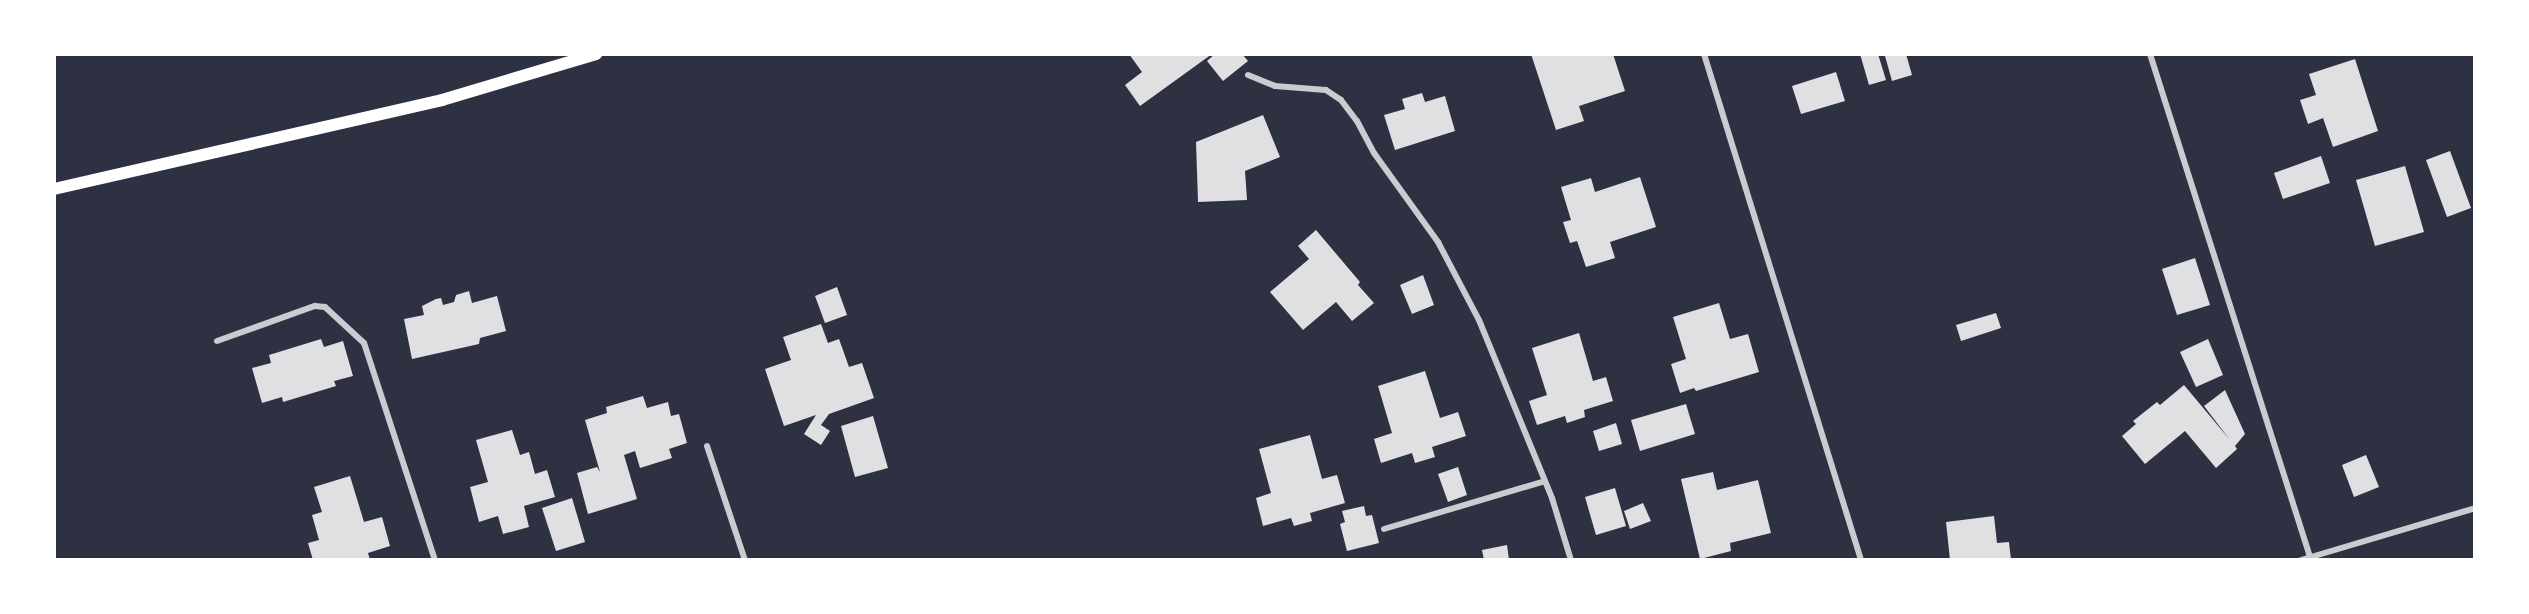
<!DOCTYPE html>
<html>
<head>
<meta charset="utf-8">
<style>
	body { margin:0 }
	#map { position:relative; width:2529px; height:614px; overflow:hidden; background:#2d3142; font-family:"IBM Plex Serif",serif }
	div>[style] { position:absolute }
	.building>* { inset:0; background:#e0e0e3 }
	.minor>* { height:6px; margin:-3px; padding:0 3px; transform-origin:3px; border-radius:3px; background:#caccd0 }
	.secondary>* { height:12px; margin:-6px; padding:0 6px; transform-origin:6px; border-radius:6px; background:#fff }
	span { translate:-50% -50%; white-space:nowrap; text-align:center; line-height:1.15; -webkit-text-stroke:6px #fff; paint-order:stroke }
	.frame { position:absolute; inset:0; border:56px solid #fff; pointer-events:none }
</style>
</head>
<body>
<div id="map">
	<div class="building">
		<div style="clip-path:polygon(1129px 54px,1212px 54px,1140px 106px,1125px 85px,1142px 72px)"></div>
		<div style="clip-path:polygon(1215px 54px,1242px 54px,1248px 61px,1223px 81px,1207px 61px)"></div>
		<div style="clip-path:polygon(1531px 54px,1613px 54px,1625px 91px,1579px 106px,1584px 121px,1556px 130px)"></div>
		<div style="clip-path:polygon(1860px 54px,1878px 54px,1886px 80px,1869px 85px)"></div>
		<div style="clip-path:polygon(1893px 54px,1906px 54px,1912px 75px,1892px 81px,1885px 56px)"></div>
		<div style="clip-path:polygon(2355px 59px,2378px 131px,2333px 147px,2323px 118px,2308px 124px,2300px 100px,2316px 95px,2309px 74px)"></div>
		<div style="clip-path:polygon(1836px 72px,1845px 101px,1801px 114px,1792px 86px)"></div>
		<div style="clip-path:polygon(1422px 93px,1425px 102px,1445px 96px,1455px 131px,1395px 150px,1384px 115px,1405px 109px,1402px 99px)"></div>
		<div style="clip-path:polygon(1263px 115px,1280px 157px,1245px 171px,1247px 200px,1198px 202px,1196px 142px)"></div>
		<div style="clip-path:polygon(2450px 151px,2471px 208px,2447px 217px,2426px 160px)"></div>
		<div style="clip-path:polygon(2321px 156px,2330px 183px,2283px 199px,2274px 173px)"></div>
		<div style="clip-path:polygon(2405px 166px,2424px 232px,2375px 246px,2356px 180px)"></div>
		<div style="clip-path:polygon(1640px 177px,1656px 227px,1610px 242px,1615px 258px,1586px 267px,1577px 241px,1570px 243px,1563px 222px,1571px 220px,1561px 187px,1591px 178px,1595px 192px)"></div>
		<div style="clip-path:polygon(1316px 230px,1360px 282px,1358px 285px,1374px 303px,1352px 321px,1336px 302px,1303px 330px,1270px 292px,1309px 259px,1298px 246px)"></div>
		<div style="clip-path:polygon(2195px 258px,2210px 305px,2177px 315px,2162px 269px)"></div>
		<div style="clip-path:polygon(1423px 275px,1434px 305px,1412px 314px,1400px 285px)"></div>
		<div style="clip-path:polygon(837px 287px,847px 315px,825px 323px,815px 296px)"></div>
		<div style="clip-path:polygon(469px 291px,472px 303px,497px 296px,506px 331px,480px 338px,479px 344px,412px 359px,404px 319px,424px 315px,422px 306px,436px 299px,441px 298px,443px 305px,454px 302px,456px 295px)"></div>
		<div style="clip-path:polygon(1719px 303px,1730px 339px,1748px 334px,1759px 372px,1696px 391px,1694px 388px,1680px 393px,1671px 364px,1686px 359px,1673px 317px)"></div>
		<div style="clip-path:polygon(1996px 313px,2001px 328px,1961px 341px,1956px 325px)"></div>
		<div style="clip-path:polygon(821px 324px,828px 343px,839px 339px,849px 367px,862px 363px,874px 398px,829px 414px,821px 425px,830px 431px,821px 445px,804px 434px,816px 415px,784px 426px,765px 369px,791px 360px,783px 337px)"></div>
		<div style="clip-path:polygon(1579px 333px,1593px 381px,1606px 377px,1613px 401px,1584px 410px,1585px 417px,1567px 423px,1565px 416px,1537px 425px,1529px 401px,1547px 395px,1532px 348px)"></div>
		<div style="clip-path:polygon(321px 339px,324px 347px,343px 341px,353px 376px,334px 381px,336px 386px,283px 402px,282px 397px,262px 403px,252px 368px,271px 363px,269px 355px)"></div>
		<div style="clip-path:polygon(2208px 339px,2223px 375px,2196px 387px,2180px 352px)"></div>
		<div style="clip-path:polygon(1425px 371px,1440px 418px,1458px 412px,1466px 436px,1432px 447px,1435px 457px,1415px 463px,1412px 453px,1381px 463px,1374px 439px,1392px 433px,1378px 386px)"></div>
		<div style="clip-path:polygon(2184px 385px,2230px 440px,2204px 406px,2225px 390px,2245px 434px,2235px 446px,2237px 449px,2216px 468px,2185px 431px,2145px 464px,2122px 436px,2136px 424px,2133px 421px,2157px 402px,2160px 405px)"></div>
		<div style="clip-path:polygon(643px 396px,647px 408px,668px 402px,671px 416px,679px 414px,687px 443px,669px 449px,672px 458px,640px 468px,635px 451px,624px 455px,637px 499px,588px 514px,577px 473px,597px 467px,600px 472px,585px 420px,607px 413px,606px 407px)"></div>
		<div style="clip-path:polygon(1686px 404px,1695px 434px,1640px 451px,1631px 420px)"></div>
		<div style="clip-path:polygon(873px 416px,888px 468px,855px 477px,841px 426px)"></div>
		<div style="clip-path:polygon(1616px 423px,1622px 444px,1599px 451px,1593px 431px)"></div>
		<div style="clip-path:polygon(512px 430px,520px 455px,529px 452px,535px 474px,547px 470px,555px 497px,524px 506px,529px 527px,503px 534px,498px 516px,479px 522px,470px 487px,488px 482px,476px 440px)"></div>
		<div style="clip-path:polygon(1310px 435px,1322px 479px,1337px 475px,1345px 503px,1310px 513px,1312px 521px,1294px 526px,1291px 518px,1263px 526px,1256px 498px,1271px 493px,1259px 449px)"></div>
		<div style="clip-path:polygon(2366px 455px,2379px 487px,2354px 497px,2342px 465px)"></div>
		<div style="clip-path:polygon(1458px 467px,1467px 495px,1448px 502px,1438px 474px)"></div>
		<div style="clip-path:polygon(1713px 472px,1717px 490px,1758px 480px,1771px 533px,1730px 543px,1731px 551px,1700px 559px,1681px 479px)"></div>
		<div style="clip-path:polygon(350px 476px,364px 522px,382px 517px,390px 546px,368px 553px,370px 560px,313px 560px,308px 543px,319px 540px,312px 515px,322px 512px,314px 487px)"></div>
		<div style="clip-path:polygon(1615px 488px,1626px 526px,1596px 535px,1585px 497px)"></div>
		<div style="clip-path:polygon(572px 498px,585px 542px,556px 551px,542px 508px)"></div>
		<div style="clip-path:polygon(1643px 503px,1651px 521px,1630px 529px,1624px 511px)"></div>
		<div style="clip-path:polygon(1364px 506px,1366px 516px,1372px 515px,1379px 543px,1347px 551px,1340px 524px,1345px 522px,1342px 511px)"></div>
		<div style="clip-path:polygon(1994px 516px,1997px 543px,2009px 542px,2011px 560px,1950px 560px,1946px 522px)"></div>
		<div style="clip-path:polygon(1507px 545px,1509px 560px,1484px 560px,1482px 550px)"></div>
	</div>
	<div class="minor">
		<div style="left:1704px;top:54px;width:530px;rotate:72.76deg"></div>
		<div style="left:2150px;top:54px;width:528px;rotate:72.35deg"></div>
		<div style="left:1248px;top:75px;width:29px;rotate:22deg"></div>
		<div style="left:1275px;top:86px;width:51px;rotate:4.5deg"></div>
		<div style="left:1326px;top:90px;width:18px;rotate:34deg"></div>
		<div style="left:1341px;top:100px;width:26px;rotate:53deg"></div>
		<div style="left:1357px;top:121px;width:36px;rotate:62deg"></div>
		<div style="left:1374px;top:153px;width:110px;rotate:54.3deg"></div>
		<div style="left:1438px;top:242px;width:88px;rotate:62.3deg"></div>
		<div style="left:1479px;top:320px;width:192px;rotate:67.7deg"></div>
		<div style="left:1552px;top:498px;width:65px;rotate:73deg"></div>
		<div style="left:217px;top:341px;width:104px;rotate:-19.7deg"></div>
		<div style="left:315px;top:306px;width:10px;rotate:6deg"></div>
		<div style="left:325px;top:307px;width:53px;rotate:42.7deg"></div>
		<div style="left:364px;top:343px;width:228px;rotate:71.9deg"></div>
		<div style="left:707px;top:446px;width:120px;rotate:71.6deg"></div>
		<div style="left:1384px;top:529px;width:168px;rotate:-16.6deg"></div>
		<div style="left:2301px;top:560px;width:182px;rotate:-16.6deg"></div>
	</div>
	<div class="secondary">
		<div style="left:54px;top:189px;width:398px;rotate:-12.9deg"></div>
		<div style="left:442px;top:100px;width:161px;rotate:-16.6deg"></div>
	</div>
	<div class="frame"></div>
</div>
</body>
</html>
